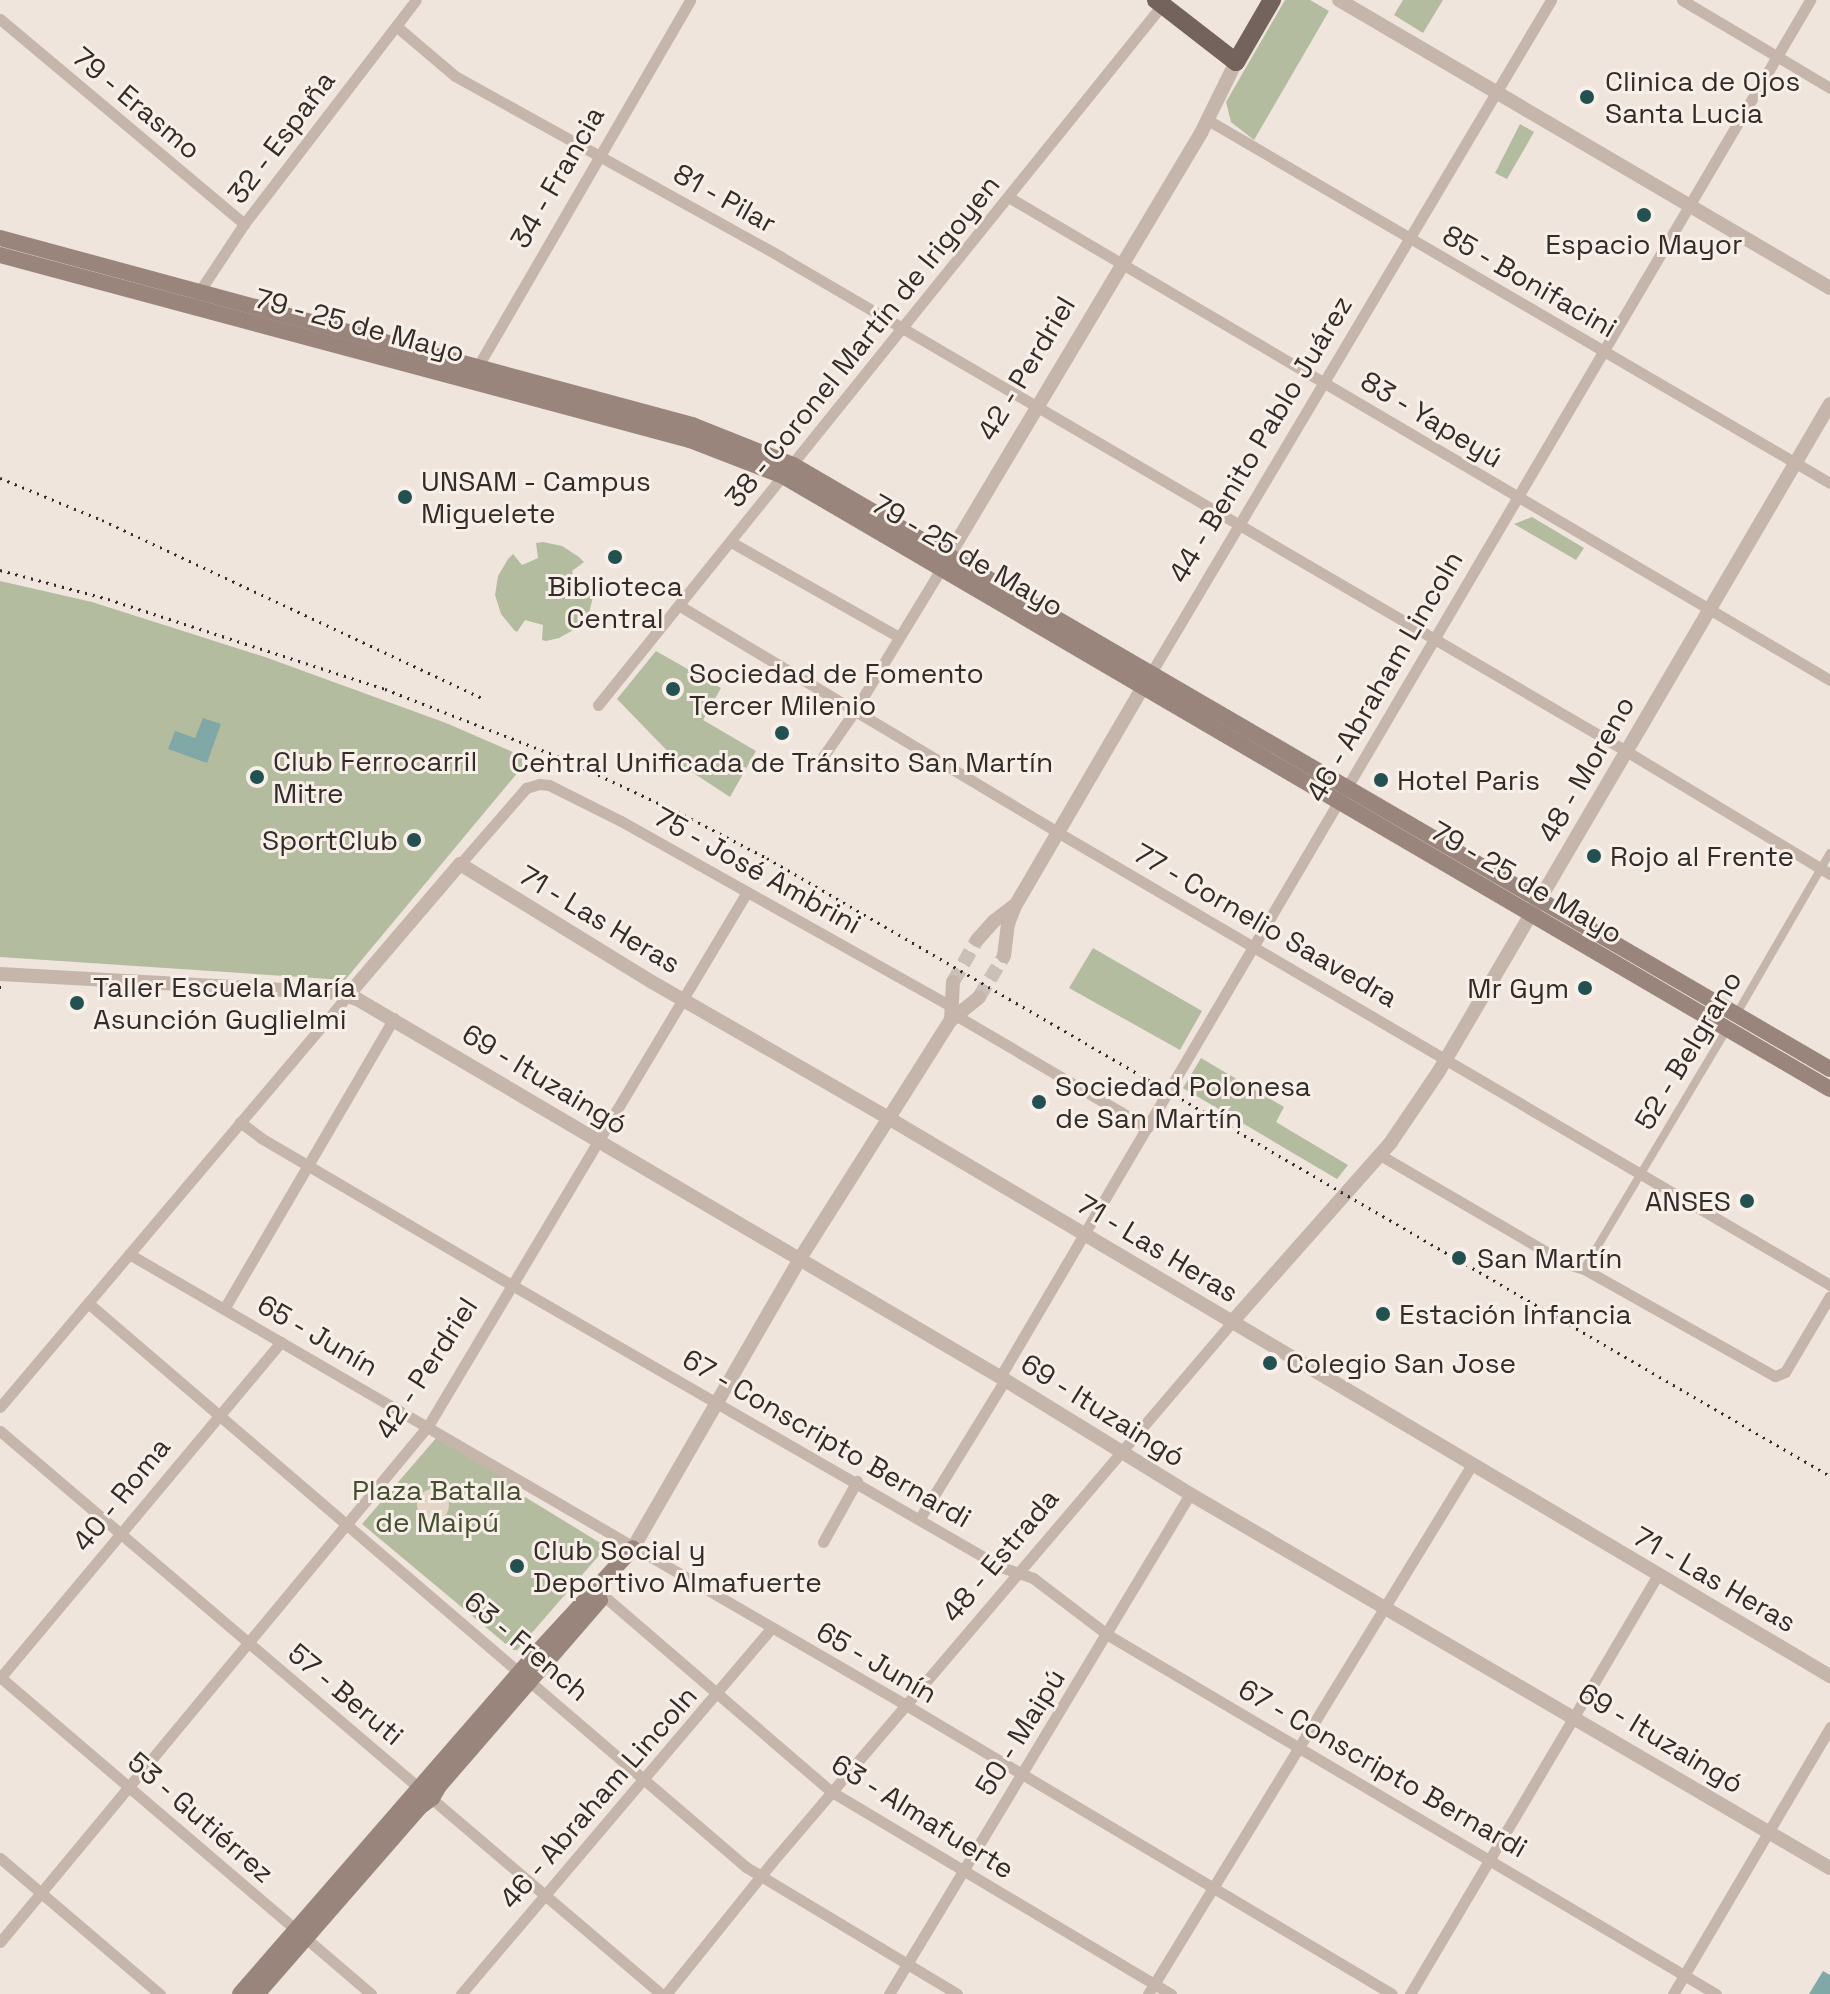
<!DOCTYPE html>
<html>
<head>
<meta charset="utf-8">
<style>
	body { margin:0 }
	#map { position:relative; width:1830px; height:1994px; overflow:hidden; background:#efe5dd; font-family:"Space Grotesk",sans-serif }
	div>[style] { position:absolute }
	.green>* { inset:0; background:#b4bc9f }
	.plaza>* { inset:0; background:#e5d5c6 }
	.round { border-radius:50% }
	.water>* { inset:0; background:#7fa8a7 }
	.tertiary-tunnel>* { height:14px; margin-top:-7px; transform-origin:0; background:repeating-linear-gradient(90deg,#cac0b9 0 14px,transparent 0 21px) }
	.pedestrian>* { height:8px; margin:-4px; padding:0 4px; transform-origin:4px; border-radius:4px; background:#c5b5aa }
	.minor>* { height:11px; margin:-5.5px; padding:0 5.5px; transform-origin:5.5px; border-radius:5.5px; background:#c5b5aa }
	.tertiary>* { height:14px; margin:-7px; padding:0 7px; transform-origin:7px; border-radius:7px; background:#c5b5aa }
	.secondary>* { height:16px; margin:-8px; padding:0 8px; transform-origin:8px; border-radius:8px; background:#99857c }
	.primary>* { height:18px; margin:-9px; padding:0 9px; transform-origin:9px; border-radius:9px; background:#74625c }
	.rail>* { height:3px; margin-top:-1.5px; transform-origin:0; background:repeating-linear-gradient(90deg,#342c29 0 2px,transparent 0 8px) }
	.dots>* { width:22px; height:22px; translate:-50% -50%; box-sizing:border-box; border:4px solid #f7efe8; border-radius:50% }
	span { translate:-50% -50%; white-space:nowrap; text-align:center; line-height:1.15; -webkit-text-stroke:6px #f7efe8; paint-order:stroke }
	.poi-label { font-size:28px; color:#342c29 }
	.left { translate:0 -50%; text-align:left }
	.right { translate:-100% -50%; text-align:right }
	.street-label { font-size:28px; color:#342c29 }
	.park-label { font-size:28px; color:#454f30 }
</style>
</head>
<body>
<div id="map">
	<div class="green">
		<div style="clip-path:polygon(1285px 0,1310px 0,1329px 11px,1254px 140px,1231px 122px,1226px 102px)"></div>
		<div style="clip-path:polygon(1403px 0,1443px 0,1423px 33px,1394px 15px)"></div>
		<div style="clip-path:polygon(1520px 124px,1534px 132px,1507px 179px,1495px 173px)"></div>
		<div style="clip-path:polygon(1532px 517px,1584px 548px,1576px 560px,1514px 524px)"></div>
		<div style="clip-path:polygon(543px 542px,562px 546px,579px 557px,584px 562px,572px 571px,579px 592px,594px 593px,589px 613px,577px 628px,559px 638px,546px 641px,542px 640px,543px 625px,525px 620px,517px 632px,514px 630px,501px 614px,495px 595px,498px 576px,508px 559px,513px 554px,522px 565px,538px 558px,536px 543px)"></div>
		<div style="clip-path:polygon(0 581px,92px 602px,265px 657px,446px 723px,529px 759px,345px 980px,0 957px)"></div>
		<div style="clip-path:polygon(656px 651px,721px 688px,703px 720px,756px 751px,730px 797px,681px 765px,617px 699px)"></div>
		<div style="clip-path:polygon(1093px 948px,1202px 1011px,1180px 1050px,1069px 988px)"></div>
		<div style="clip-path:polygon(1201px 1058px,1284px 1107px,1276px 1122px,1348px 1165px,1337px 1179px,1183px 1088px)"></div>
		<div style="clip-path:polygon(437px 1437px,515px 1484px,512px 1489px,602px 1544px,602px 1552px,517px 1650px,513px 1650px,362px 1524px)"></div>
	</div>
	<div class="plaza">
		<div class="round" style="left:417px;top:1489px;width:32px;height:32px"></div>
	</div>
	<div class="water">
		<div style="clip-path:polygon(203px 718px,221px 724px,207px 763px,168px 749px,175px 731px,195px 738px)"></div>
		<div style="clip-path:polygon(1823px 1971px,1830px 1975px,1830px 1994px,1809px 1994px)"></div>
	</div>
	<div class="tertiary-tunnel">
		<div style="left:953px;top:982px;width:48px;rotate:-60.3deg"></div>
		<div style="left:979px;top:997px;width:48px;rotate:-58.6deg"></div>
	</div>
	<div class="pedestrian">
		<div style="left:1736px;top:1015px;width:187px;rotate:-59.9deg"></div>
		<div style="left:1584px;top:1269px;width:283px;rotate:-59.2deg"></div>
	</div>
	<div class="minor">
		<div style="left:1682px;top:0;width:172px;rotate:30.7deg"></div>
		<div style="left:0;top:19px;width:319px;rotate:40deg"></div>
		<div style="left:396px;top:26px;width:77px;rotate:40.3deg"></div>
		<div style="left:455px;top:76px;width:373px;rotate:29deg"></div>
		<div style="left:781px;top:257px;width:979px;rotate:30.31deg"></div>
		<div style="left:1626px;top:751px;width:238px;rotate:31.1deg"></div>
		<div style="left:1206px;top:119px;width:722px;rotate:30.26deg"></div>
		<div style="left:1010px;top:198px;width:951px;rotate:30.45deg"></div>
		<div style="left:197px;top:295px;width:85px;rotate:-56.5deg"></div>
		<div style="left:244px;top:224px;width:282px;rotate:-52.5deg"></div>
		<div style="left:474px;top:373px;width:431px;rotate:-59.9deg"></div>
		<div style="left:731px;top:542px;width:193px;rotate:29.5deg"></div>
		<div style="left:680px;top:606px;width:442px;rotate:30.9deg"></div>
		<div style="left:1059px;top:833px;width:894px;rotate:30.38deg"></div>
		<div style="left:1151px;top:673px;width:783px;rotate:-59.27deg"></div>
		<div style="left:598px;top:705px;width:899px;rotate:-51.14deg"></div>
		<div style="left:820px;top:761px;width:60px;rotate:-55.2deg"></div>
		<div style="left:854px;top:712px;width:167px;rotate:-58.7deg"></div>
		<div style="left:460px;top:864px;width:101px;rotate:-49deg"></div>
		<div style="left:526px;top:788px;width:14px;rotate:-17deg"></div>
		<div style="left:539px;top:784px;width:10px;rotate:6deg"></div>
		<div style="left:549px;top:785px;width:80px;rotate:26.6deg"></div>
		<div style="left:621px;top:821px;width:377px;rotate:29.3deg"></div>
		<div style="left:957px;top:1016px;width:221px;rotate:30.4deg"></div>
		<div style="left:240px;top:1122px;width:26px;rotate:37deg"></div>
		<div style="left:261px;top:1138px;width:291px;rotate:30.4deg"></div>
		<div style="left:512px;top:1285px;width:564px;rotate:29.97deg"></div>
		<div style="left:1001px;top:1567px;width:34px;rotate:19deg"></div>
		<div style="left:1033px;top:1578px;width:94px;rotate:37.2deg"></div>
		<div style="left:1108px;top:1635px;width:706px;rotate:30.56deg"></div>
		<div style="left:1380px;top:1155px;width:216px;rotate:30.2deg"></div>
		<div style="left:1567px;top:1264px;width:18px;rotate:16deg"></div>
		<div style="left:1584px;top:1269px;width:219px;rotate:29.3deg"></div>
		<div style="left:1775px;top:1376px;width:11px;rotate:-22deg"></div>
		<div style="left:1785px;top:1372px;width:88px;rotate:-59.4deg"></div>
		<div style="left:129px;top:1254px;width:898px;rotate:30.13deg"></div>
		<div style="left:906px;top:1705px;width:565px;rotate:30.74deg"></div>
		<div style="left:88px;top:1303px;width:867px;rotate:40.6deg"></div>
		<div style="left:746px;top:1867px;width:246px;rotate:31deg"></div>
		<div style="left:224px;top:1309px;width:337px;rotate:-59.7deg"></div>
		<div style="left:1000px;top:1377px;width:1598px;rotate:-59.53deg"></div>
		<div style="left:0;top:1407px;width:539px;rotate:-49.81deg"></div>
		<div style="left:0;top:1431px;width:868px;rotate:40.42deg"></div>
		<div style="left:920px;top:1518px;width:162px;rotate:-58.4deg"></div>
		<div style="left:823px;top:1542px;width:70px;rotate:-60.9deg"></div>
		<div style="left:598px;top:1591px;width:308px;rotate:40.7deg"></div>
		<div style="left:832px;top:1792px;width:395px;rotate:30.8deg"></div>
		<div style="left:0;top:1677px;width:488px;rotate:40.5deg"></div>
		<div style="left:0;top:1678px;width:438px;rotate:-50.1deg"></div>
		<div style="left:0;top:1858px;width:210px;rotate:40.4deg"></div>
		<div style="left:0;top:1942px;width:670px;rotate:-50.33deg"></div>
		<div style="left:428px;top:1426px;width:622px;rotate:-59.15deg"></div>
		<div style="left:461px;top:1994px;width:479px;rotate:-49.7deg"></div>
		<div style="left:666px;top:1994px;width:171px;rotate:-51.2deg"></div>
		<div style="left:773px;top:1861px;width:708px;rotate:-49.58deg"></div>
		<div style="left:889px;top:1994px;width:584px;rotate:-58.95deg"></div>
		<div style="left:1148px;top:1994px;width:619px;rotate:-58.54deg"></div>
		<div style="left:1410px;top:1994px;width:487px;rotate:-59.4deg"></div>
		<div style="left:1673px;top:1994px;width:310px;rotate:-59.5deg"></div>
	</div>
	<div class="tertiary">
		<div style="left:1339px;top:0;width:569px;rotate:30.39deg"></div>
		<div style="left:943px;top:565px;width:503px;rotate:-59.15deg"></div>
		<div style="left:1201px;top:133px;width:79px;rotate:-63.8deg"></div>
		<div style="left:977px;top:940px;width:25px;rotate:-48deg"></div>
		<div style="left:994px;top:921px;width:25px;rotate:-37deg"></div>
		<div style="left:1004px;top:956px;width:32px;rotate:-83deg"></div>
		<div style="left:1008px;top:924px;width:19px;rotate:-69deg"></div>
		<div style="left:1015px;top:906px;width:264px;rotate:-59.7deg"></div>
		<div style="left:0;top:974px;width:339px;rotate:3.2deg"></div>
		<div style="left:338px;top:993px;width:20px;rotate:18deg"></div>
		<div style="left:357px;top:999px;width:746px;rotate:30.45deg"></div>
		<div style="left:1000px;top:1377px;width:223px;rotate:31.6deg"></div>
		<div style="left:1190px;top:1494px;width:741px;rotate:30.3deg"></div>
		<div style="left:348px;top:995px;width:172px;rotate:-49.5deg"></div>
		<div style="left:460px;top:864px;width:225px;rotate:31.6deg"></div>
		<div style="left:652px;top:982px;width:275px;rotate:29.9deg"></div>
		<div style="left:890px;top:1119px;width:1093px;rotate:30.65deg"></div>
		<div style="left:951px;top:1020px;width:38px;rotate:-87deg"></div>
		<div style="left:1232px;top:1322px;width:240px;rotate:-48.5deg"></div>
		<div style="left:1391px;top:1142px;width:86px;rotate:-55.9deg"></div>
		<div style="left:1439px;top:1071px;width:773px;rotate:-59.62deg"></div>
		<div style="left:633px;top:1548px;width:332px;rotate:-60deg"></div>
		<div style="left:799px;top:1260px;width:284px;rotate:-57.7deg"></div>
		<div style="left:951px;top:1020px;width:36px;rotate:-39deg"></div>
	</div>
	<div class="secondary">
		<div style="left:0;top:238px;width:717px;rotate:15.12deg"></div>
		<div style="left:692px;top:425px;width:109px;rotate:21.6deg"></div>
		<div style="left:793px;top:465px;width:1200px;rotate:30.22deg"></div>
		<div style="left:0;top:255px;width:714px;rotate:15.01deg"></div>
		<div style="left:690px;top:440px;width:100px;rotate:21.2deg"></div>
		<div style="left:783px;top:476px;width:1213px;rotate:30.35deg"></div>
		<div style="left:240px;top:1994px;width:445px;rotate:-49deg"></div>
		<div style="left:532px;top:1658px;width:149px;rotate:-47.4deg"></div>
		<div style="left:257px;top:1994px;width:249px;rotate:-48.9deg"></div>
		<div style="left:421px;top:1806px;width:14px;rotate:-36deg"></div>
		<div style="left:432px;top:1798px;width:14px;rotate:-60deg"></div>
		<div style="left:439px;top:1786px;width:246px;rotate:-49.1deg"></div>
	</div>
	<div class="primary">
		<div style="left:1156px;top:0;width:101px;rotate:37.8deg"></div>
		<div style="left:1236px;top:62px;width:72px;rotate:-59.9deg"></div>
	</div>
	<div class="rail">
		<div style="left:0;top:478px;width:110px;rotate:22.4deg"></div>
		<div style="left:102px;top:520px;width:420px;rotate:25.1deg"></div>
		<div style="left:0;top:570px;width:112px;rotate:15deg"></div>
		<div style="left:108px;top:599px;width:291px;rotate:18deg"></div>
		<div style="left:385px;top:689px;width:190px;rotate:21.3deg"></div>
		<div style="left:562px;top:758px;width:135px;rotate:25deg"></div>
		<div style="left:684px;top:815px;width:93px;rotate:27.4deg"></div>
		<div style="left:767px;top:858px;width:1230px;rotate:30.17deg"></div>
		<div style="left:0;top:987px;width:1px"></div>
	</div>
	<div class="dots">
		<div style="left:1587px;top:97px;background:#235050"></div>
		<div style="left:1644px;top:215px;background:#235050"></div>
		<div style="left:405px;top:497px;background:#235050"></div>
		<div style="left:615px;top:557px;background:#235050"></div>
		<div style="left:673px;top:689px;background:#235050"></div>
		<div style="left:782px;top:733px;background:#235050"></div>
		<div style="left:257px;top:777px;background:#235050"></div>
		<div style="left:1381px;top:780px;background:#235050"></div>
		<div style="left:414px;top:840px;background:#235050"></div>
		<div style="left:1594px;top:856px;background:#235050"></div>
		<div style="left:1585px;top:988px;background:#235050"></div>
		<div style="left:77px;top:1003px;background:#235050"></div>
		<div style="left:1039px;top:1102px;background:#235050"></div>
		<div style="left:1747px;top:1201px;background:#235050"></div>
		<div style="left:1459px;top:1258px;background:#235050"></div>
		<div style="left:1383px;top:1314px;background:#235050"></div>
		<div style="left:1270px;top:1363px;background:#235050"></div>
		<div style="left:517px;top:1566px;background:#235050"></div>
	</div>
	<div class="poi-label">
		<span class="left" style="left:1605px;top:97px">Clinica de Ojos<br>Santa Lucia</span>
		<span style="left:1644px;top:244px">Espacio Mayor</span>
		<span class="left" style="left:421px;top:497px">UNSAM - Campus<br>Miguelete</span>
		<span style="left:615px;top:602px">Biblioteca<br>Central</span>
		<span class="left" style="left:689px;top:689px">Sociedad de Fomento<br>Tercer Milenio</span>
		<span class="left" style="left:273px;top:777px">Club Ferrocarril<br>Mitre</span>
		<span style="left:782px;top:762px">Central Unificada de Tránsito San Martín</span>
		<span class="left" style="left:1397px;top:780px">Hotel Paris</span>
		<span class="right" style="left:398px;top:840px">SportClub</span>
		<span class="left" style="left:1610px;top:856px">Rojo al Frente</span>
		<span class="left" style="left:93px;top:1003px">Taller Escuela María<br>Asunción Guglielmi</span>
		<span class="right" style="left:1569px;top:988px">Mr Gym</span>
		<span class="left" style="left:1055px;top:1102px">Sociedad Polonesa<br>de San Martín</span>
		<span class="right" style="left:1731px;top:1201px">ANSES</span>
		<span class="left" style="left:1477px;top:1258px">San Martín</span>
		<span class="left" style="left:1399px;top:1314px">Estación Infancia</span>
		<span class="left" style="left:1286px;top:1363px">Colegio San Jose</span>
		<span class="left" style="left:533px;top:1566px">Club Social y<br>Deportivo Almafuerte</span>
	</div>
	<div class="street-label">
		<span style="left:137px;top:103px;rotate:40deg">79 - Erasmo</span>
		<span style="left:281px;top:137px;rotate:-53deg">32 - España</span>
		<span style="left:557px;top:177px;rotate:-60deg">34 - Francia</span>
		<span style="left:725px;top:198px;rotate:29deg">81 - Pilar</span>
		<span style="left:1530px;top:281px;rotate:30deg">85 - Bonifacini</span>
		<span style="left:360px;top:325px;rotate:15deg">79 - 25 de Mayo</span>
		<span style="left:862px;top:341px;rotate:-51deg">38 - Coronel Martín de Irigoyen</span>
		<span style="left:1026px;top:368px;rotate:-59deg">42 - Perdriel</span>
		<span style="left:1432px;top:419px;rotate:31deg">83 - Yapeyú</span>
		<span style="left:1260px;top:439px;rotate:-59deg">44 - Benito Pablo Juárez</span>
		<span style="left:968px;top:555px;rotate:30deg">79 - 25 de Mayo</span>
		<span style="left:1384px;top:676px;rotate:-60deg">46 - Abraham Lincoln</span>
		<span style="left:1586px;top:769px;rotate:-60deg">48 - Moreno</span>
		<span style="left:758px;top:870px;rotate:29deg">75 - José Ambrini</span>
		<span style="left:1527px;top:882px;rotate:30deg">79 - 25 de Mayo</span>
		<span style="left:600px;top:919px;rotate:31deg">71 - Las Heras</span>
		<span style="left:1266px;top:925px;rotate:30deg">77 - Cornelio Saavedra</span>
		<span style="left:1688px;top:1050px;rotate:-59deg">52 - Belgrano</span>
		<span style="left:545px;top:1079px;rotate:31deg">69 - Ituzaingó</span>
		<span style="left:1158px;top:1248px;rotate:31deg">71 - Las Heras</span>
		<span style="left:318px;top:1335px;rotate:30deg">65 - Junín</span>
		<span style="left:426px;top:1368px;rotate:-57deg">42 - Perdriel</span>
		<span style="left:1103px;top:1410px;rotate:32deg">69 - Ituzaingó</span>
		<span style="left:827px;top:1438px;rotate:30deg">67 - Conscripto Bernardi</span>
		<span style="left:121px;top:1494px;rotate:-51deg">40 - Roma</span>
		<span style="left:1000px;top:1555px;rotate:-50deg">48 - Estrada</span>
		<span style="left:1715px;top:1579px;rotate:30deg">71 - Las Heras</span>
		<span style="left:527px;top:1646px;rotate:40deg">63 - French</span>
		<span style="left:877px;top:1662px;rotate:30deg">65 - Junín</span>
		<span style="left:346px;top:1694px;rotate:40deg">57 - Beruti</span>
		<span style="left:1020px;top:1732px;rotate:-58deg">50 - Maipú</span>
		<span style="left:1661px;top:1738px;rotate:31deg">69 - Ituzaingó</span>
		<span style="left:1383px;top:1768px;rotate:30deg">67 - Conscripto Bernardi</span>
		<span style="left:598px;top:1797px;rotate:-49deg">46 - Abraham Lincoln</span>
		<span style="left:923px;top:1816px;rotate:32deg">63 - Almafuerte</span>
		<span style="left:201px;top:1817px;rotate:41deg">53 - Gutiérrez</span>
	</div>
	<div class="park-label">
		<span style="left:437px;top:1506px">Plaza Batalla<br>de Maipú</span>
	</div>
</div>
</body>
</html>
